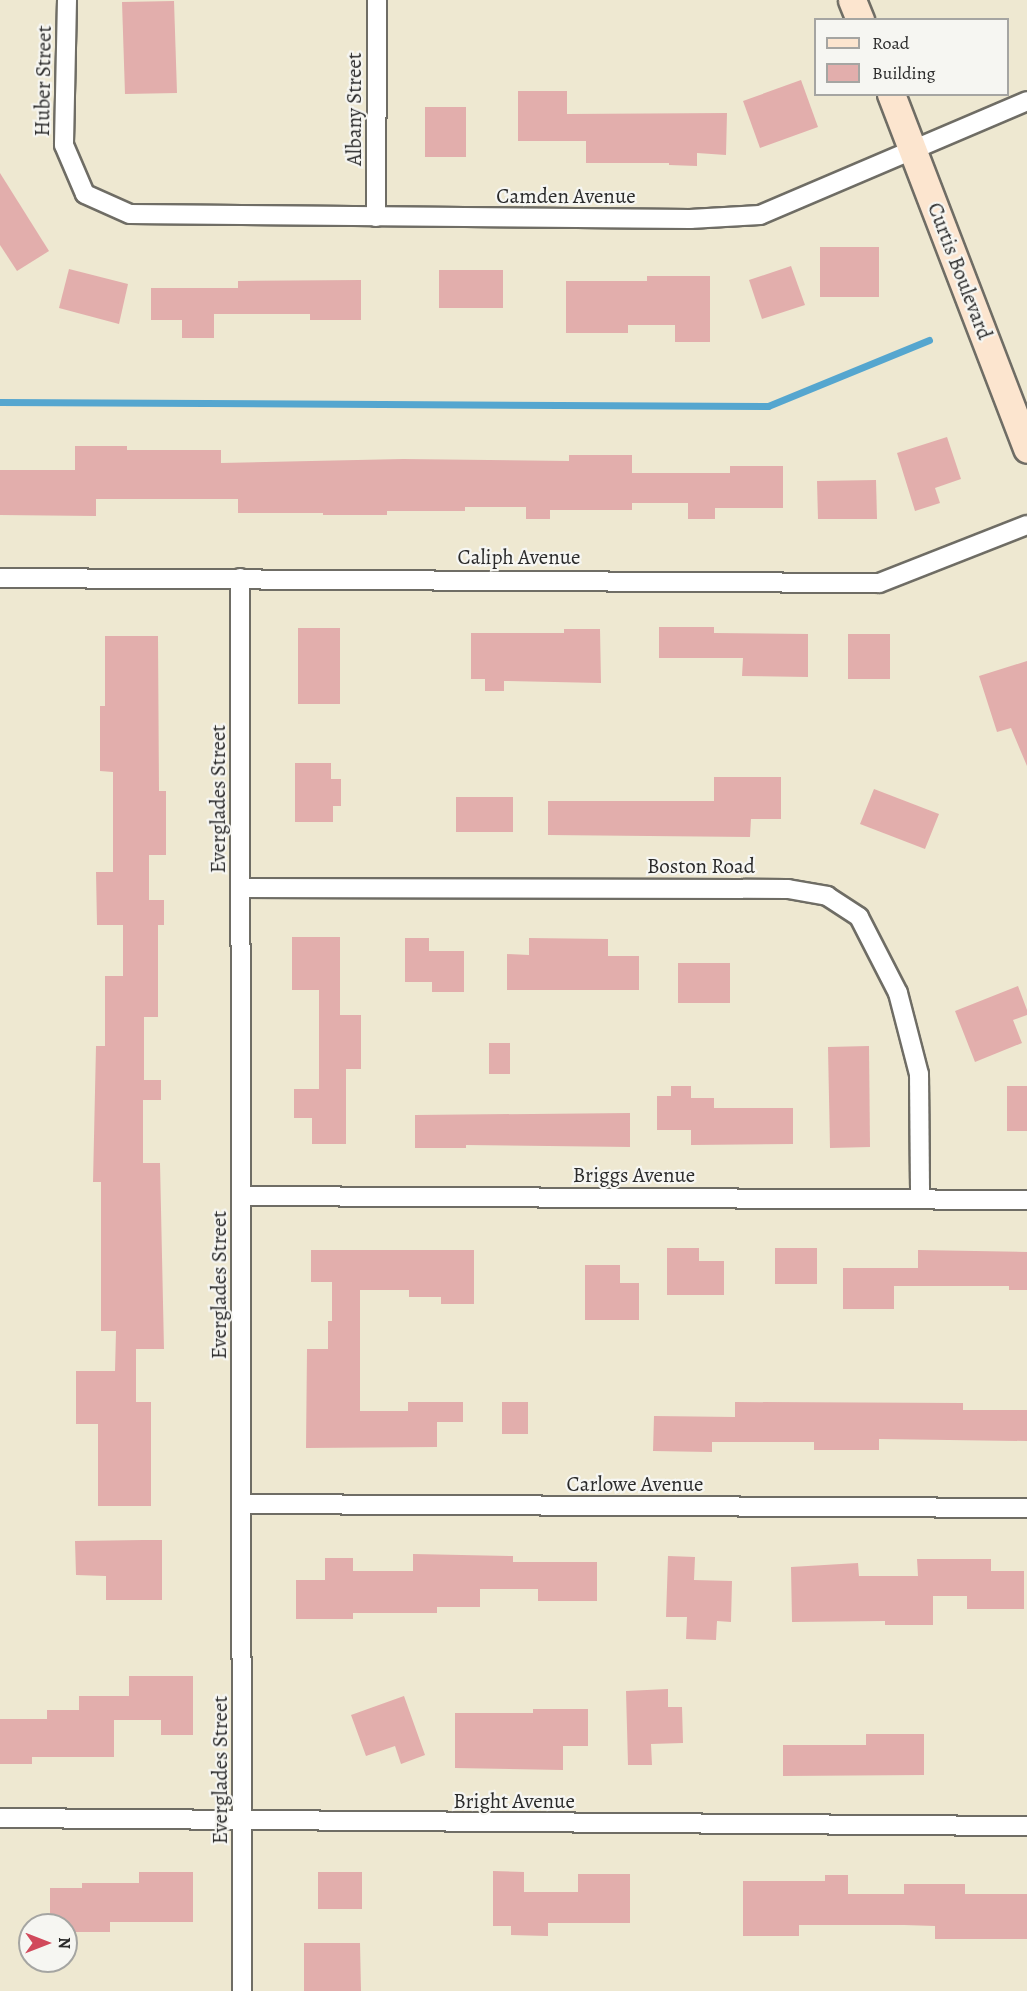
<!DOCTYPE html>
<html>
<head>
<meta charset="utf-8">
<style>
	body { margin:0 }
	#map { position:relative; width:1027px; height:1991px; overflow:hidden; background:#eee8d1; font-family:Alegreya,serif }
	div>[style] { position:absolute }
	.stream>* { height:7px; margin:-3.5px; padding:0 3.5px; transform-origin:3.5px; border-radius:3.5px; background:#55a6cf }
	.building>* { inset:0; background:#e2aeac }
	.roads { filter:drop-shadow(2px 0 #6f6d65) drop-shadow(-2px 0 #6f6d65) drop-shadow(0 2px #6f6d65) drop-shadow(0 -2px #6f6d65) }
	.street>* { height:18px; margin:-9px; padding:0 9px; transform-origin:9px; border-radius:9px; background:#fff }
	.secondary>* { height:27px; margin:-13.5px; padding:0 13.5px; transform-origin:13.5px; border-radius:13.5px; background:#fce5cf }
	span { translate:-50% -50%; white-space:nowrap; text-align:center; line-height:1.15; -webkit-text-stroke:4.5px #f6f6f2; paint-order:stroke }
	.street-label { font-size:21px; color:#2b2b2b }
	.legend { position:absolute; left:814px; top:18px; width:195px; height:78px; box-sizing:border-box; background:#f6f6f2; border:2px solid #a5a5a2; margin:0; padding:8px 10px; list-style:none; font-size:18px; color:#2b2b2b }
	.legend li { display:flex; align-items:center; gap:12px; height:30px }
	.legend b { width:30px; border:2px solid #a5a5a2 }
	.north { position:absolute; left:18px; top:1913px; width:60px; height:60px; box-sizing:border-box; background:#f6f6f2; border:2px solid #a5a5a2; border-radius:50%; rotate:90deg; font-size:16px; font-weight:700; line-height:24px; text-align:center; color:#2b2b2b }
	.north::after { content:''; display:block; margin:auto; width:21px; height:27px; background:#d1495b; clip-path:polygon(50% 0,100% 100%,50% 72%,0 100%) }
</style>
</head>
<body>
<div id="map">
	<div class="stream">
		<div style="left:0;top:402px;width:768px;rotate:0.3deg"></div>
		<div style="left:768px;top:406px;width:174px;rotate:-22.3deg"></div>
	</div>
	<div class="building">
		<div style="clip-path:polygon(174px 1px,177px 93px,125px 94px,122px 2px)"></div>
		<div style="clip-path:polygon(801px 80px,818px 127px,760px 148px,743px 101px)"></div>
		<div style="clip-path:polygon(518px 91px,567px 91px,567px 114px,727px 113px,726px 155px,697px 153px,697px 166px,669px 165px,669px 163px,586px 163px,586px 141px,518px 141px)"></div>
		<div style="clip-path:polygon(425px 107px,466px 107px,466px 157px,425px 157px)"></div>
		<div style="clip-path:polygon(0 173px,49px 251px,17px 271px,0 245px)"></div>
		<div style="clip-path:polygon(820px 247px,879px 247px,879px 297px,820px 297px)"></div>
		<div style="clip-path:polygon(791px 266px,805px 305px,762px 319px,749px 280px)"></div>
		<div style="clip-path:polygon(69px 269px,128px 284px,119px 324px,59px 308px)"></div>
		<div style="clip-path:polygon(439px 270px,503px 270px,503px 308px,439px 308px)"></div>
		<div style="clip-path:polygon(647px 276px,710px 276px,710px 342px,675px 342px,675px 325px,628px 325px,628px 333px,566px 333px,566px 281px,647px 281px)"></div>
		<div style="clip-path:polygon(361px 280px,361px 320px,310px 320px,310px 314px,214px 314px,214px 338px,182px 338px,182px 320px,151px 320px,151px 288px,238px 288px,238px 281px)"></div>
		<div style="clip-path:polygon(947px 437px,961px 479px,935px 488px,940px 503px,915px 511px,897px 453px)"></div>
		<div style="clip-path:polygon(75px 446px,127px 446px,127px 450px,221px 450px,221px 463px,403px 459px,569px 461px,569px 455px,632px 455px,632px 473px,730px 473px,730px 466px,783px 466px,783px 508px,715px 508px,715px 519px,688px 519px,688px 503px,632px 503px,632px 510px,550px 510px,550px 519px,526px 519px,526px 507px,465px 507px,465px 511px,387px 511px,387px 515px,323px 515px,323px 513px,238px 513px,238px 499px,96px 499px,96px 516px,0 515px,0 470px,75px 470px)"></div>
		<div style="clip-path:polygon(876px 480px,877px 519px,818px 519px,817px 481px)"></div>
		<div style="clip-path:polygon(659px 627px,714px 627px,714px 633px,808px 634px,808px 677px,742px 676px,743px 658px,659px 658px)"></div>
		<div style="clip-path:polygon(298px 628px,340px 628px,340px 704px,298px 704px)"></div>
		<div style="clip-path:polygon(564px 629px,600px 629px,601px 683px,504px 681px,504px 691px,485px 691px,485px 679px,471px 679px,471px 633px,564px 633px)"></div>
		<div style="clip-path:polygon(848px 634px,890px 634px,890px 679px,848px 679px)"></div>
		<div style="clip-path:polygon(105px 636px,158px 636px,159px 791px,166px 791px,166px 855px,149px 855px,149px 900px,164px 900px,164px 925px,158px 925px,158px 1017px,144px 1017px,144px 1080px,161px 1080px,161px 1100px,143px 1100px,143px 1163px,160px 1163px,164px 1349px,136px 1349px,136px 1402px,151px 1402px,151px 1506px,98px 1506px,98px 1424px,76px 1424px,76px 1371px,115px 1371px,116px 1331px,101px 1331px,101px 1182px,93px 1182px,96px 1046px,105px 1046px,105px 976px,123px 976px,123px 925px,97px 925px,96px 872px,113px 872px,113px 772px,100px 771px,100px 706px,105px 706px)"></div>
		<div style="clip-path:polygon(1027px 661px,1027px 766px,1011px 728px,997px 732px,979px 676px)"></div>
		<div style="clip-path:polygon(295px 763px,331px 763px,331px 779px,341px 779px,341px 806px,333px 806px,333px 822px,295px 822px)"></div>
		<div style="clip-path:polygon(714px 777px,781px 777px,781px 819px,751px 819px,750px 837px,548px 835px,548px 801px,714px 801px)"></div>
		<div style="clip-path:polygon(874px 789px,939px 814px,925px 849px,860px 824px)"></div>
		<div style="clip-path:polygon(456px 797px,513px 797px,513px 832px,456px 832px)"></div>
		<div style="clip-path:polygon(292px 937px,340px 937px,340px 1015px,361px 1015px,361px 1069px,346px 1069px,346px 1144px,312px 1144px,312px 1118px,294px 1118px,294px 1089px,319px 1089px,319px 990px,292px 990px)"></div>
		<div style="clip-path:polygon(405px 938px,429px 938px,429px 951px,464px 951px,464px 992px,432px 992px,432px 982px,405px 982px)"></div>
		<div style="clip-path:polygon(529px 938px,608px 939px,608px 956px,639px 956px,639px 990px,507px 990px,507px 954px,529px 955px)"></div>
		<div style="clip-path:polygon(678px 963px,730px 963px,730px 1003px,678px 1003px)"></div>
		<div style="clip-path:polygon(1018px 986px,1027px 1010px,1027px 1015px,1013px 1020px,1022px 1043px,975px 1062px,955px 1011px)"></div>
		<div style="clip-path:polygon(489px 1043px,510px 1043px,510px 1074px,489px 1074px)"></div>
		<div style="clip-path:polygon(869px 1046px,870px 1147px,830px 1148px,828px 1047px)"></div>
		<div style="clip-path:polygon(671px 1086px,691px 1086px,691px 1098px,714px 1098px,714px 1108px,793px 1108px,793px 1144px,691px 1145px,691px 1130px,657px 1130px,657px 1096px,671px 1096px)"></div>
		<div style="clip-path:polygon(1007px 1086px,1027px 1086px,1027px 1131px,1007px 1131px)"></div>
		<div style="clip-path:polygon(630px 1113px,630px 1147px,466px 1145px,466px 1148px,415px 1148px,415px 1115px)"></div>
		<div style="clip-path:polygon(667px 1248px,699px 1248px,699px 1261px,724px 1261px,724px 1295px,667px 1295px)"></div>
		<div style="clip-path:polygon(775px 1248px,817px 1248px,817px 1284px,775px 1284px)"></div>
		<div style="clip-path:polygon(311px 1250px,474px 1250px,474px 1304px,441px 1304px,441px 1297px,409px 1297px,409px 1290px,360px 1290px,360px 1411px,408px 1411px,408px 1402px,463px 1402px,463px 1422px,437px 1422px,437px 1447px,306px 1448px,307px 1349px,328px 1349px,328px 1321px,332px 1321px,332px 1282px,311px 1282px)"></div>
		<div style="clip-path:polygon(918px 1250px,1027px 1252px,1027px 1290px,1009px 1290px,1009px 1286px,894px 1286px,894px 1309px,843px 1309px,843px 1268px,918px 1268px)"></div>
		<div style="clip-path:polygon(585px 1265px,620px 1265px,620px 1283px,639px 1283px,639px 1320px,585px 1320px)"></div>
		<div style="clip-path:polygon(502px 1402px,528px 1402px,528px 1434px,502px 1434px)"></div>
		<div style="clip-path:polygon(735px 1402px,963px 1403px,963px 1410px,1027px 1410px,1027px 1441px,879px 1439px,879px 1450px,814px 1450px,814px 1442px,712px 1442px,712px 1452px,653px 1451px,654px 1416px,735px 1417px)"></div>
		<div style="clip-path:polygon(143px 1540px,162px 1540px,162px 1600px,106px 1600px,106px 1576px,76px 1575px,75px 1541px)"></div>
		<div style="clip-path:polygon(413px 1554px,513px 1556px,513px 1562px,597px 1562px,597px 1601px,538px 1601px,538px 1589px,480px 1589px,480px 1607px,437px 1607px,437px 1613px,353px 1613px,353px 1619px,296px 1619px,296px 1580px,325px 1580px,325px 1558px,353px 1558px,353px 1571px,413px 1571px)"></div>
		<div style="clip-path:polygon(668px 1556px,695px 1557px,694px 1580px,732px 1581px,731px 1622px,717px 1621px,716px 1640px,686px 1639px,687px 1617px,666px 1617px)"></div>
		<div style="clip-path:polygon(917px 1559px,991px 1559px,991px 1571px,1024px 1571px,1024px 1609px,967px 1609px,967px 1596px,933px 1596px,933px 1625px,885px 1625px,885px 1621px,792px 1622px,791px 1567px,858px 1563px,859px 1576px,918px 1576px)"></div>
		<div style="clip-path:polygon(129px 1676px,193px 1676px,193px 1735px,161px 1735px,161px 1720px,114px 1720px,114px 1757px,32px 1757px,32px 1764px,0 1764px,0 1719px,47px 1719px,47px 1710px,79px 1710px,79px 1696px,129px 1696px)"></div>
		<div style="clip-path:polygon(668px 1689px,668px 1707px,682px 1707px,683px 1743px,651px 1744px,652px 1765px,628px 1765px,626px 1691px)"></div>
		<div style="clip-path:polygon(404px 1696px,425px 1755px,401px 1764px,395px 1746px,366px 1756px,351px 1715px)"></div>
		<div style="clip-path:polygon(533px 1709px,588px 1709px,588px 1746px,563px 1746px,563px 1770px,455px 1768px,455px 1713px,533px 1713px)"></div>
		<div style="clip-path:polygon(866px 1734px,924px 1734px,924px 1775px,783px 1776px,783px 1745px,866px 1745px)"></div>
		<div style="clip-path:polygon(493px 1871px,524px 1872px,524px 1892px,578px 1892px,578px 1874px,630px 1874px,630px 1923px,548px 1923px,548px 1936px,511px 1935px,511px 1926px,493px 1926px)"></div>
		<div style="clip-path:polygon(139px 1872px,193px 1872px,193px 1922px,110px 1922px,110px 1932px,66px 1932px,66px 1925px,50px 1925px,50px 1888px,82px 1888px,82px 1883px,139px 1883px)"></div>
		<div style="clip-path:polygon(318px 1872px,362px 1872px,362px 1909px,318px 1909px)"></div>
		<div style="clip-path:polygon(825px 1875px,848px 1875px,848px 1894px,904px 1894px,904px 1884px,965px 1884px,965px 1894px,1027px 1894px,1027px 1939px,935px 1939px,935px 1926px,904px 1925px,799px 1925px,799px 1936px,743px 1936px,743px 1881px,825px 1881px)"></div>
		<div style="clip-path:polygon(304px 1943px,360px 1943px,361px 1991px,304px 1991px)"></div>
	</div>
	<div class="roads">
		<div class="street">
			<div style="left:67px;top:0;width:145px;rotate:91.2deg"></div>
			<div style="left:64px;top:145px;width:53px;rotate:66.8deg"></div>
			<div style="left:85px;top:194px;width:49px;rotate:24deg"></div>
			<div style="left:130px;top:214px;width:560px;rotate:0.51deg"></div>
			<div style="left:690px;top:219px;width:70px;rotate:-3.3deg"></div>
			<div style="left:760px;top:215px;width:290px;rotate:-23.1deg"></div>
			<div style="left:376px;top:217px;width:217px;rotate:-89.7deg"></div>
			<div style="left:0;top:578px;width:879px;rotate:0.33deg"></div>
			<div style="left:879px;top:583px;width:159px;rotate:-21.4deg"></div>
			<div style="left:240px;top:578px;width:1413px;rotate:89.92deg"></div>
			<div style="left:242px;top:888px;width:546px;rotate:0.1deg"></div>
			<div style="left:788px;top:889px;width:40px;rotate:10deg"></div>
			<div style="left:827px;top:896px;width:38px;rotate:33deg"></div>
			<div style="left:859px;top:917px;width:85px;rotate:62.8deg"></div>
			<div style="left:898px;top:993px;width:84px;rotate:75.5deg"></div>
			<div style="left:919px;top:1074px;width:125px;rotate:89.5deg"></div>
			<div style="left:241px;top:1196px;width:786px;rotate:0.29deg"></div>
			<div style="left:243px;top:1504px;width:784px;rotate:0.29deg"></div>
			<div style="left:0;top:1818px;width:1027px;rotate:0.45deg"></div>
		</div>
		<div class="secondary">
			<div style="left:852px;top:0;width:22px;rotate:68deg"></div>
			<div style="left:891px;top:94px;width:380px;rotate:69deg"></div>
		</div>
	</div>
	<div class="street-label">
		<span style="left:43px;top:81px;rotate:-89deg">Huber Street</span>
		<span style="left:354px;top:109px;rotate:-90deg">Albany Street</span>
		<span style="left:566px;top:196px">Camden Avenue</span>
		<span style="left:960px;top:271px;rotate:69deg">Curtis Boulevard</span>
		<span style="left:519px;top:557px">Caliph Avenue</span>
		<span style="left:218px;top:799px;rotate:-90deg">Everglades Street</span>
		<span style="left:701px;top:866px">Boston Road</span>
		<span style="left:634px;top:1175px">Briggs Avenue</span>
		<span style="left:219px;top:1285px;rotate:-90deg">Everglades Street</span>
		<span style="left:635px;top:1484px">Carlowe Avenue</span>
		<span style="left:220px;top:1770px;rotate:-90deg">Everglades Street</span>
		<span style="left:514px;top:1801px">Bright Avenue</span>
	</div>
	<ul class="legend">
	<li><b style="height:8px;background:#fce5cf"></b>Road</li>
	<li><b style="height:16px;background:#e2aeac"></b>Building</li>
	</ul>
	<div class="north">N</div>
</div>
</body>
</html>
